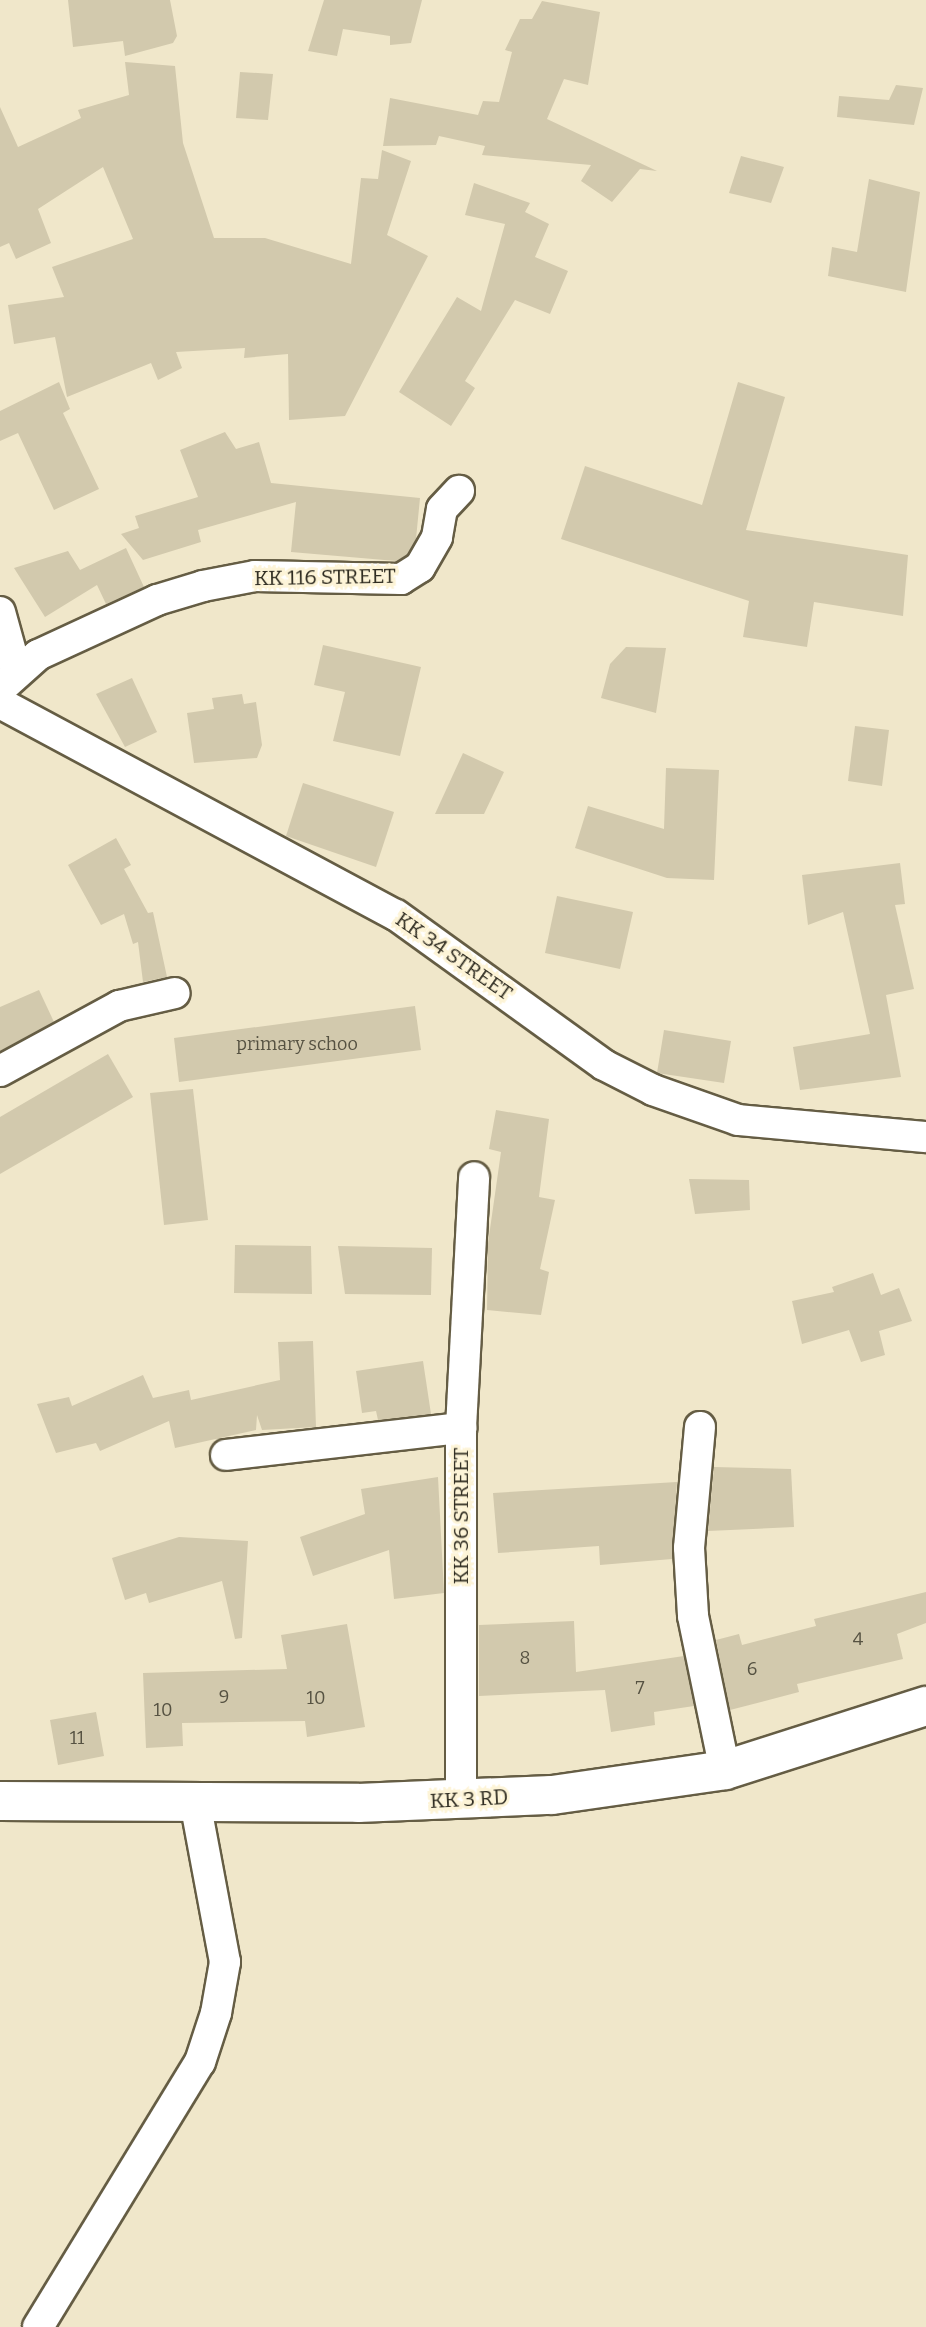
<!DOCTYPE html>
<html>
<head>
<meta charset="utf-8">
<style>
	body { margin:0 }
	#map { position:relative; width:926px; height:2327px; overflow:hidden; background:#f0e7ca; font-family:Bitter,serif }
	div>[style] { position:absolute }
	.building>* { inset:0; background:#d2c9ad }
	.roads { filter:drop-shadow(2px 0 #655d44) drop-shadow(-2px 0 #655d44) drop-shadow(0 2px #655d44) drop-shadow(0 -2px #655d44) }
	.street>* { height:30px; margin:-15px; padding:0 15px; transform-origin:15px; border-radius:15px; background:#fff }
	.highway>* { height:38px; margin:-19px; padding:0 19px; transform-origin:19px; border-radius:19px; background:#fff }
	span { translate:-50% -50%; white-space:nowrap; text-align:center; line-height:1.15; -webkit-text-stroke:6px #fdf4d7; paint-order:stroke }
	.number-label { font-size:18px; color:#565242 }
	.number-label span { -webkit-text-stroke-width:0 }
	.street-label { font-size:21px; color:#2d2a1f }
</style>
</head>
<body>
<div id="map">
	<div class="building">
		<div style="clip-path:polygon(68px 0,170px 0,177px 36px,173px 43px,125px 56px,123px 41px,73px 47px)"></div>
		<div style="clip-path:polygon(324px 0,422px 0,411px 43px,390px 45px,390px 36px,343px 29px,337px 56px,308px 51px)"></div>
		<div style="clip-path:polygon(542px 1px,600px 12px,588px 85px,564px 79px,547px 119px,657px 171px,640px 169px,612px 202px,581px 181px,591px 165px,482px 155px,485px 146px,439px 136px,436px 145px,383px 146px,390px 98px,478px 115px,483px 101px,499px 102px,512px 52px,505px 50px,520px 19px,532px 19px)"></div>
		<div style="clip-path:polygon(125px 62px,175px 66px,183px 143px,214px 238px,265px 238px,351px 264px,361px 178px,378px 179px,382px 150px,411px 161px,387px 235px,428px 256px,345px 416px,289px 420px,288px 354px,244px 358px,245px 348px,176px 352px,182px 368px,158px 380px,151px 363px,67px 397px,55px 337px,14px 344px,8px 305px,64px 297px,52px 267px,133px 239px,103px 167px,38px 209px,51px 243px,16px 259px,9px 243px,0 247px,0 107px,18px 147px,81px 118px,78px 110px,129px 95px)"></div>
		<div style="clip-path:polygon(240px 72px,273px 74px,268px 120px,236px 118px)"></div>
		<div style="clip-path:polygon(896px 85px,923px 88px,914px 125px,837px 117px,839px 96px,889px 100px)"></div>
		<div style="clip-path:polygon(741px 156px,784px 167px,771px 203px,729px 193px)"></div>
		<div style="clip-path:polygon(869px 179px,920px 192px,906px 292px,828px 276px,832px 247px,857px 252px)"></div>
		<div style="clip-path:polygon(474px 183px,530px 203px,525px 212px,549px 224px,535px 257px,568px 271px,550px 314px,515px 300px,465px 381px,475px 388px,451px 426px,399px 392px,457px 297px,481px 311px,505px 224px,465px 215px)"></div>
		<div style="clip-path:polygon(59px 382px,70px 409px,63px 413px,99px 489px,54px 510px,18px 433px,0 441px,0 411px)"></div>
		<div style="clip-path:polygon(738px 382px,785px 397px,746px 530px,908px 555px,903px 616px,814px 602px,807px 647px,743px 637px,749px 601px,561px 539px,585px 466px,702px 505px)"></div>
		<div style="clip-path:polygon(225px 432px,236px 449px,259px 442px,271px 483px,420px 498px,416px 539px,407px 555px,396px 561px,291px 552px,296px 502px,198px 530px,201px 542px,143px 560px,121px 534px,139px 528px,135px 516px,198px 497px,180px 450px)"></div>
		<div style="clip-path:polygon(126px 548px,144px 587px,106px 604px,97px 585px,45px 617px,14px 568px,68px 551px,80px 570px)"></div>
		<div style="clip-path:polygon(323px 645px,421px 667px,400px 756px,333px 741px,345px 692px,314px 685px)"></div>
		<div style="clip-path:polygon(626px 647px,666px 648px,656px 713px,601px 698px,610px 664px)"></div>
		<div style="clip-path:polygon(132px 678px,157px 732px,125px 747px,96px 694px)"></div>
		<div style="clip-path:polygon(242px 694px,244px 704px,256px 702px,262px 745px,257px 758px,194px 763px,187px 713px,214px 709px,212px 698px)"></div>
		<div style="clip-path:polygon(855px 726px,889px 730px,882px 786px,848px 781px)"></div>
		<div style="clip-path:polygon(463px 753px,504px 772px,484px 814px,435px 814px)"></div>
		<div style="clip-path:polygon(666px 768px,719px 770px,714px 880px,667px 878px,575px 848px,588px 806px,664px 829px)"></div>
		<div style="clip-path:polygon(303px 783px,394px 812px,376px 867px,286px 836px)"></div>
		<div style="clip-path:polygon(116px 838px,131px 865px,124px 869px,148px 913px,153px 912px,167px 977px,143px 982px,138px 942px,133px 944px,124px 914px,101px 925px,68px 865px)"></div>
		<div style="clip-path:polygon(900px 863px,905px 904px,895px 905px,914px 989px,886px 995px,901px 1077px,800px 1090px,793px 1047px,870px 1034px,843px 912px,808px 925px,802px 875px)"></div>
		<div style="clip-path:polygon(557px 896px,633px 912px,620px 969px,545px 953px)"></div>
		<div style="clip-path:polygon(39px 990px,54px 1022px,0 1051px,0 1007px)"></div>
		<div style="clip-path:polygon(415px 1006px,421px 1050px,179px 1082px,174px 1038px)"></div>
		<div style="clip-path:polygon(664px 1030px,731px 1041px,724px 1083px,657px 1073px)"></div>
		<div style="clip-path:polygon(108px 1054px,133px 1097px,0 1174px,0 1117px)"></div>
		<div style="clip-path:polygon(193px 1089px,208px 1220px,164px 1225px,150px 1093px)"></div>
		<div style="clip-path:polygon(496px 1110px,549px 1119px,539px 1197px,555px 1200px,540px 1269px,549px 1272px,541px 1315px,487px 1310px,488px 1243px,501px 1152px,489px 1149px)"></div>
		<div style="clip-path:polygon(689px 1179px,749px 1180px,750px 1210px,695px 1214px)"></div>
		<div style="clip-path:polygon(235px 1245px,311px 1246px,312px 1294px,234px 1293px)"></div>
		<div style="clip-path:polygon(338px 1246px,432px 1248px,431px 1295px,345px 1294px)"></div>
		<div style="clip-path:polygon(873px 1273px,881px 1295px,899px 1288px,912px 1321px,879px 1331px,885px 1355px,861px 1362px,849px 1330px,802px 1344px,792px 1301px,834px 1292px,832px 1287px)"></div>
		<div style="clip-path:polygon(313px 1341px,316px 1427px,262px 1430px,257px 1415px,256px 1430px,175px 1448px,169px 1421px,100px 1451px,96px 1443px,56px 1453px,37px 1404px,69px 1397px,72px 1406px,143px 1375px,153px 1398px,189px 1390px,191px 1400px,280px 1380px,278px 1342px)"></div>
		<div style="clip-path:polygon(423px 1361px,431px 1414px,378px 1420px,376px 1411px,362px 1413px,356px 1371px)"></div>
		<div style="clip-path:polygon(714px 1467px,791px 1469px,794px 1527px,708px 1531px)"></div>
		<div style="clip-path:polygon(438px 1477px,444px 1593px,394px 1599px,389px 1550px,313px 1576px,300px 1537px,365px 1514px,361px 1489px)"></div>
		<div style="clip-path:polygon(677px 1482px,672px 1559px,600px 1565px,599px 1546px,498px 1553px,493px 1493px)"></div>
		<div style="clip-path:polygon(179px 1537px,248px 1541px,242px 1638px,235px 1639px,222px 1581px,149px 1603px,146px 1593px,125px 1600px,112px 1558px)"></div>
		<div style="clip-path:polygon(926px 1592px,926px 1623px,897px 1634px,903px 1659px,797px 1684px,799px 1692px,730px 1710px,716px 1640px,739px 1634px,742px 1645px,816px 1626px,814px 1619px)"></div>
		<div style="clip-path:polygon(574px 1621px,576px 1672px,684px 1656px,694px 1706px,654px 1712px,655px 1725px,611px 1732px,605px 1690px,479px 1696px,479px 1625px)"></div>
		<div style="clip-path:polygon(347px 1624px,365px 1727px,307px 1737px,305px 1721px,182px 1723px,183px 1746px,146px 1748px,143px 1673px,287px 1669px,281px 1635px)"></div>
		<div style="clip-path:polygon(96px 1712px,104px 1756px,58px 1765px,50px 1720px)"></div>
	</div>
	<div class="roads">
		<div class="street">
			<div style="left:0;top:612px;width:60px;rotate:74.6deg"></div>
			<div style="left:0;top:689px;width:51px;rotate:-41.8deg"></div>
			<div style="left:38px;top:655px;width:131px;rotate:-24.8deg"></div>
			<div style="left:157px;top:600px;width:48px;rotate:-16.9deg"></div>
			<div style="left:203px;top:586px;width:53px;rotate:-10.9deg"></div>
			<div style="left:255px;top:576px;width:146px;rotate:1.2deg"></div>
			<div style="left:401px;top:579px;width:22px;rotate:-32deg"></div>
			<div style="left:420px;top:567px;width:34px;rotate:-60deg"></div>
			<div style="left:437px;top:537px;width:28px;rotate:-80deg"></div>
			<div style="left:442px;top:509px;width:25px;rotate:-47deg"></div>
			<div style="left:0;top:703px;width:449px;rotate:28.2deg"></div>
			<div style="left:396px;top:915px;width:256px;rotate:35.8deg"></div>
			<div style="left:604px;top:1065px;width:55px;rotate:27deg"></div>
			<div style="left:653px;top:1090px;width:90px;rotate:19.4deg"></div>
			<div style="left:738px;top:1120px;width:189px;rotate:5.2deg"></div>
			<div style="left:0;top:1071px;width:136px;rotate:-28.6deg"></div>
			<div style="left:119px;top:1006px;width:57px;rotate:-13.1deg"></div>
			<div style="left:700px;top:1427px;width:121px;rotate:95.2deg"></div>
			<div style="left:689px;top:1548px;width:68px;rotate:86.6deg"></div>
			<div style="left:693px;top:1616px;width:157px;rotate:78.3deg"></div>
			<div style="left:461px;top:1428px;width:251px;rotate:-87deg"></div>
			<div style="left:226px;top:1455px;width:237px;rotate:-6.6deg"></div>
			<div style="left:461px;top:1428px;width:372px;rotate:90deg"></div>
			<div style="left:38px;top:2327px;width:311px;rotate:-58.6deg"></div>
			<div style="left:200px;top:2062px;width:52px;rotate:-71.9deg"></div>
			<div style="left:216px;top:2013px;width:52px;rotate:-80deg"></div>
			<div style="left:225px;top:1962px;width:163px;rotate:-100.6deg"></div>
		</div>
		<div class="highway">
			<div style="left:0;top:1801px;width:358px;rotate:0.3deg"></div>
			<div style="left:358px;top:1803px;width:194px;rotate:-2.4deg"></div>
			<div style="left:552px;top:1795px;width:175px;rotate:-8.2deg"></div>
			<div style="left:725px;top:1770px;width:211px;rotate:-17.7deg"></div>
		</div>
	</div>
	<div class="number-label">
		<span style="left:297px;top:1044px">primary schoo</span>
		<span style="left:858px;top:1639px">4</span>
		<span style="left:525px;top:1658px">8</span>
		<span style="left:752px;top:1669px">6</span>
		<span style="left:640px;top:1688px">7</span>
		<span style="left:224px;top:1697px">9</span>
		<span style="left:316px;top:1698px">10</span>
		<span style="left:163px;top:1710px">10</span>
		<span style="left:77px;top:1738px">11</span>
	</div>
	<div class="street-label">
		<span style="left:325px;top:577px;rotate:-1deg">KK 116 STREET</span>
		<span style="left:454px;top:956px;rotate:35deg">KK 34 STREET</span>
		<span style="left:461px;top:1516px;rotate:-90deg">KK 36 STREET</span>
		<span style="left:469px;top:1799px;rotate:-3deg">KK 3 RD</span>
	</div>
</div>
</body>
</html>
